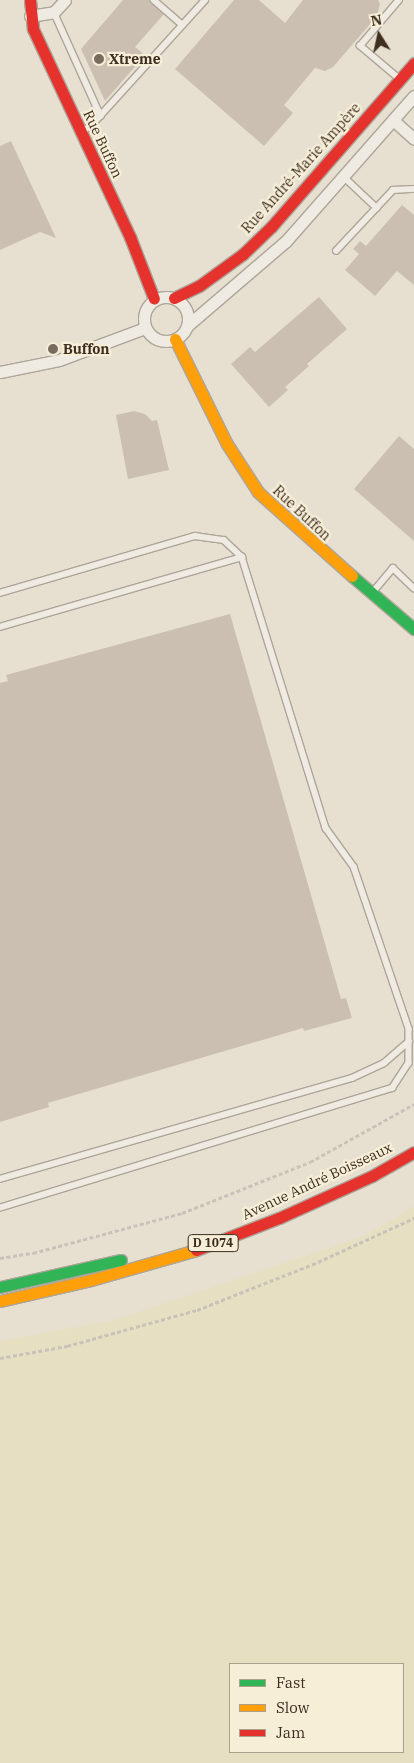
<!DOCTYPE html>
<html>
<head>
<meta charset="utf-8">
<style>
	body { margin:0 }
	#map { position:relative; width:414px; height:1763px; overflow:hidden; background:#e7e0d1; font-family:"IBM Plex Serif",serif }
	div>[style] { position:absolute }
	.farmland>* { inset:0; background:#e6dfc2 }
	.building>* { inset:0; background:#cbbfb2 }
	.path>* { height:2.5px; margin-top:-1.25px; transform-origin:0; background:repeating-linear-gradient(90deg,#c8c2b9 0 4px,transparent 0 6.5px) }
	.roads { filter:drop-shadow(1px 0 #ada599) drop-shadow(-1px 0 #ada599) drop-shadow(0 1px #ada599) drop-shadow(0 -1px #ada599) }
	.lane>* { height:5.5px; margin:-2.75px; padding:0 2.75px; transform-origin:2.75px; border-radius:2.75px; background:#efebe3 }
	.street>* { height:11px; margin:-5.5px; padding:0 5.5px; transform-origin:5.5px; border-radius:5.5px; background:#efebe3 }
	.street>.ring { margin:-5.5px; padding:0; box-sizing:content-box; background:none; border:11px solid #efebe3; border-radius:50% }
	.fast>* { height:11px; margin:-5.5px; padding:0 5.5px; transform-origin:5.5px; border-radius:5.5px; background:#30b455 }
	.slow>* { height:11px; margin:-5.5px; padding:0 5.5px; transform-origin:5.5px; border-radius:5.5px; background:#ff9f0a }
	.jam>* { height:11px; margin:-5.5px; padding:0 5.5px; transform-origin:5.5px; border-radius:5.5px; background:#e5322d }
	.dots>* { width:14px; height:14px; translate:-50% -50%; box-sizing:border-box; border:2px solid #f7eed8; border-radius:50% }
	span { translate:-50% -50%; white-space:nowrap; text-align:center; line-height:1.15; -webkit-text-stroke:4.5px #f7eed8; paint-order:stroke }
	.shield-label span { padding:1px 4px; background:#f7eed8; border:1px solid; border-radius:4px; -webkit-text-stroke-width:0 }
	.shield-label { font-size:12px; color:#3d2e20; font-weight:700 }
	.poi-label { font-size:14px; color:#3d2e20; font-weight:700 }
	.left { translate:0 -50%; text-align:left }
	.street-label { font-size:14px; color:#3d2e20 }
	.legend { position:absolute; left:229px; top:1663px; width:175px; height:90px; box-sizing:border-box; background:#f7eed8; border:1px solid #ada18e; margin:0; padding:6px 9px; list-style:none; font-size:15px; color:#3d2e20 }
	.legend li { display:flex; align-items:center; gap:10px; height:25px }
	.legend b { width:25px; border:1px solid #ada18e }
	.north { position:absolute; left:354px; top:10px; width:50px; height:50px; -webkit-text-stroke:4px #f7eed8; paint-order:stroke; rotate:350deg; font-size:14px; font-weight:700; line-height:20px; text-align:center; color:#3d2e20 }
	.north::after { content:''; display:block; margin:auto; width:18px; height:22px; background:#3d2e20; clip-path:polygon(50% 0,100% 100%,50% 72%,0 100%) }
</style>
</head>
<body>
<div id="map">
	<div class="farmland">
		<div style="clip-path:polygon(evenodd,414px 1206px,414px 1763px,0 1763px,0 1341px,114px 1320px,364px 1236px,414px 1206px,230px 1664px,403px 1664px,403px 1752px,230px 1752px,230px 1664px)"></div>
	</div>
	<div class="building">
		<div style="clip-path:polygon(123px 0,149px 0,164px 14px,135px 47px,145px 55px,105px 101px,81px 49px)"></div>
		<div style="clip-path:polygon(234px 0,259px 0,285px 23px,303px 0,378px 0,380px 4px,377px 16px,333px 67px,325px 71px,315px 68px,284px 105px,293px 113px,264px 146px,175px 69px)"></div>
		<div style="clip-path:polygon(11px 141px,56px 238px,40px 232px,0 250px,0 146px)"></div>
		<div style="clip-path:polygon(402px 205px,414px 215px,414px 285px,397px 271px,375px 296px,345px 270px,359px 254px,353px 249px,360px 241px,366px 246px)"></div>
		<div style="clip-path:polygon(319px 297px,347px 329px,307px 364px,309px 366px,285px 387px,288px 390px,269px 407px,231px 364px,250px 347px,255px 352px)"></div>
		<div style="clip-path:polygon(134px 411px,145px 414px,152px 421px,157px 420px,169px 470px,128px 479px,116px 415px)"></div>
		<div style="clip-path:polygon(399px 436px,414px 449px,414px 541px,354px 489px)"></div>
		<div style="clip-path:polygon(230px 614px,341px 999px,346px 998px,352px 1018px,304px 1031px,303px 1028px,48px 1103px,49px 1107px,0 1122px,0 683px,8px 681px,6px 675px)"></div>
	</div>
	<div class="path">
		<div style="left:0;top:1258px;width:33px;rotate:-9deg"></div>
		<div style="left:33px;top:1253px;width:154px;rotate:-15deg"></div>
		<div style="left:182px;top:1213px;width:138px;rotate:-21.7deg"></div>
		<div style="left:310px;top:1162px;width:119px;rotate:-29.1deg"></div>
		<div style="left:0;top:1358px;width:68px;rotate:-10.2deg"></div>
		<div style="left:67px;top:1346px;width:135px;rotate:-15.5deg"></div>
		<div style="left:197px;top:1310px;width:130px;rotate:-21.6deg"></div>
		<div style="left:318px;top:1262px;width:106px;rotate:-24.6deg"></div>
	</div>
	<div class="roads">
		<div class="lane">
			<div style="left:154px;top:0;width:38px;rotate:41deg"></div>
			<div style="left:54px;top:12px;width:114px;rotate:65.7deg"></div>
			<div style="left:399px;top:79px;width:51px;rotate:-139.8deg"></div>
			<div style="left:360px;top:46px;width:60px;rotate:-49.7deg"></div>
			<div style="left:82px;top:131px;width:9px;rotate:-27deg"></div>
			<div style="left:90px;top:127px;width:171px;rotate:-47.8deg"></div>
			<div style="left:344px;top:177px;width:45px;rotate:43.2deg"></div>
			<div style="left:336px;top:251px;width:83px;rotate:-46.9deg"></div>
			<div style="left:393px;top:190px;width:21px;rotate:-3deg"></div>
			<div style="left:373px;top:592px;width:31px;rotate:-50deg"></div>
			<div style="left:393px;top:568px;width:29px;rotate:44deg"></div>
			<div style="left:0;top:593px;width:203px;rotate:-16.3deg"></div>
			<div style="left:195px;top:536px;width:29px;rotate:8deg"></div>
			<div style="left:224px;top:540px;width:25px;rotate:43deg"></div>
			<div style="left:242px;top:557px;width:284px;rotate:72.8deg"></div>
			<div style="left:326px;top:828px;width:48px;rotate:54.3deg"></div>
			<div style="left:354px;top:867px;width:171px;rotate:71.2deg"></div>
			<div style="left:409px;top:1029px;width:34px;rotate:90deg"></div>
			<div style="left:409px;top:1063px;width:30px;rotate:123deg"></div>
			<div style="left:393px;top:1088px;width:411px;rotate:163deg"></div>
			<div style="left:0;top:627px;width:252px;rotate:-16.1deg"></div>
			<div style="left:0;top:1179px;width:366px;rotate:-16deg"></div>
			<div style="left:352px;top:1078px;width:35px;rotate:-25deg"></div>
			<div style="left:384px;top:1063px;width:33px;rotate:-41deg"></div>
		</div>
		<div class="street">
			<div style="left:30px;top:16px;width:24px;rotate:-9deg"></div>
			<div style="left:54px;top:12px;width:16px;rotate:-47deg"></div>
			<div style="left:393px;top:120px;width:28px;rotate:42deg"></div>
			<div class="ring" style="left:144px;top:297px;width:33px;height:33px"></div>
			<div style="left:188px;top:325px;width:129px;rotate:-40.6deg"></div>
			<div style="left:286px;top:241px;width:193px;rotate:-48.6deg"></div>
			<div style="left:0;top:372px;width:60px;rotate:-11.5deg"></div>
			<div style="left:59px;top:360px;width:92px;rotate:-20.4deg"></div>
		</div>
		<div class="fast">
			<div style="left:352px;top:576px;width:82px;rotate:40.5deg"></div>
			<div style="left:0;top:1287px;width:124px;rotate:-12.6deg"></div>
		</div>
		<div class="slow">
			<div style="left:175px;top:339px;width:117px;rotate:63.7deg"></div>
			<div style="left:227px;top:444px;width:57px;rotate:57.1deg"></div>
			<div style="left:258px;top:492px;width:126px;rotate:41.8deg"></div>
			<div style="left:0;top:1301px;width:93px;rotate:-13deg"></div>
			<div style="left:91px;top:1280px;width:109px;rotate:-15.9deg"></div>
		</div>
		<div class="jam">
			<div style="left:30px;top:0;width:29px;rotate:84deg"></div>
			<div style="left:33px;top:29px;width:230px;rotate:65deg"></div>
			<div style="left:130px;top:237px;width:66px;rotate:68.8deg"></div>
			<div style="left:174px;top:298px;width:28px;rotate:-26deg"></div>
			<div style="left:199px;top:286px;width:54px;rotate:-36deg"></div>
			<div style="left:243px;top:254px;width:40px;rotate:-44deg"></div>
			<div style="left:272px;top:226px;width:216px;rotate:-48.9deg"></div>
			<div style="left:196px;top:1250px;width:89px;rotate:-21.1deg"></div>
			<div style="left:279px;top:1218px;width:102px;rotate:-24.3deg"></div>
			<div style="left:372px;top:1176px;width:48px;rotate:-29.7deg"></div>
		</div>
	</div>
	<div class="dots">
		<div style="left:99px;top:59px;background:#786c5e"></div>
		<div style="left:53px;top:349px;background:#786c5e"></div>
	</div>
	<div class="shield-label">
		<span style="left:213px;top:1243px">D 1074</span>
	</div>
	<div class="poi-label">
		<span class="left" style="left:109px;top:59px">Xtreme</span>
		<span class="left" style="left:63px;top:349px">Buffon</span>
	</div>
	<div class="street-label">
		<span style="left:103px;top:144px;rotate:65deg">Rue Buffon</span>
		<span style="left:301px;top:168px;rotate:-48deg">Rue André-Marie Ampère</span>
		<span style="left:302px;top:513px;rotate:43deg">Rue Buffon</span>
		<span style="left:317px;top:1181px;rotate:-25deg">Avenue André Boisseaux</span>
	</div>
	<ul class="legend">
	<li><b style="height:6px;background:#30b455"></b>Fast</li>
	<li><b style="height:6px;background:#ff9f0a"></b>Slow</li>
	<li><b style="height:6px;background:#e5322d"></b>Jam</li>
	</ul>
	<div class="north">N</div>
</div>
</body>
</html>
